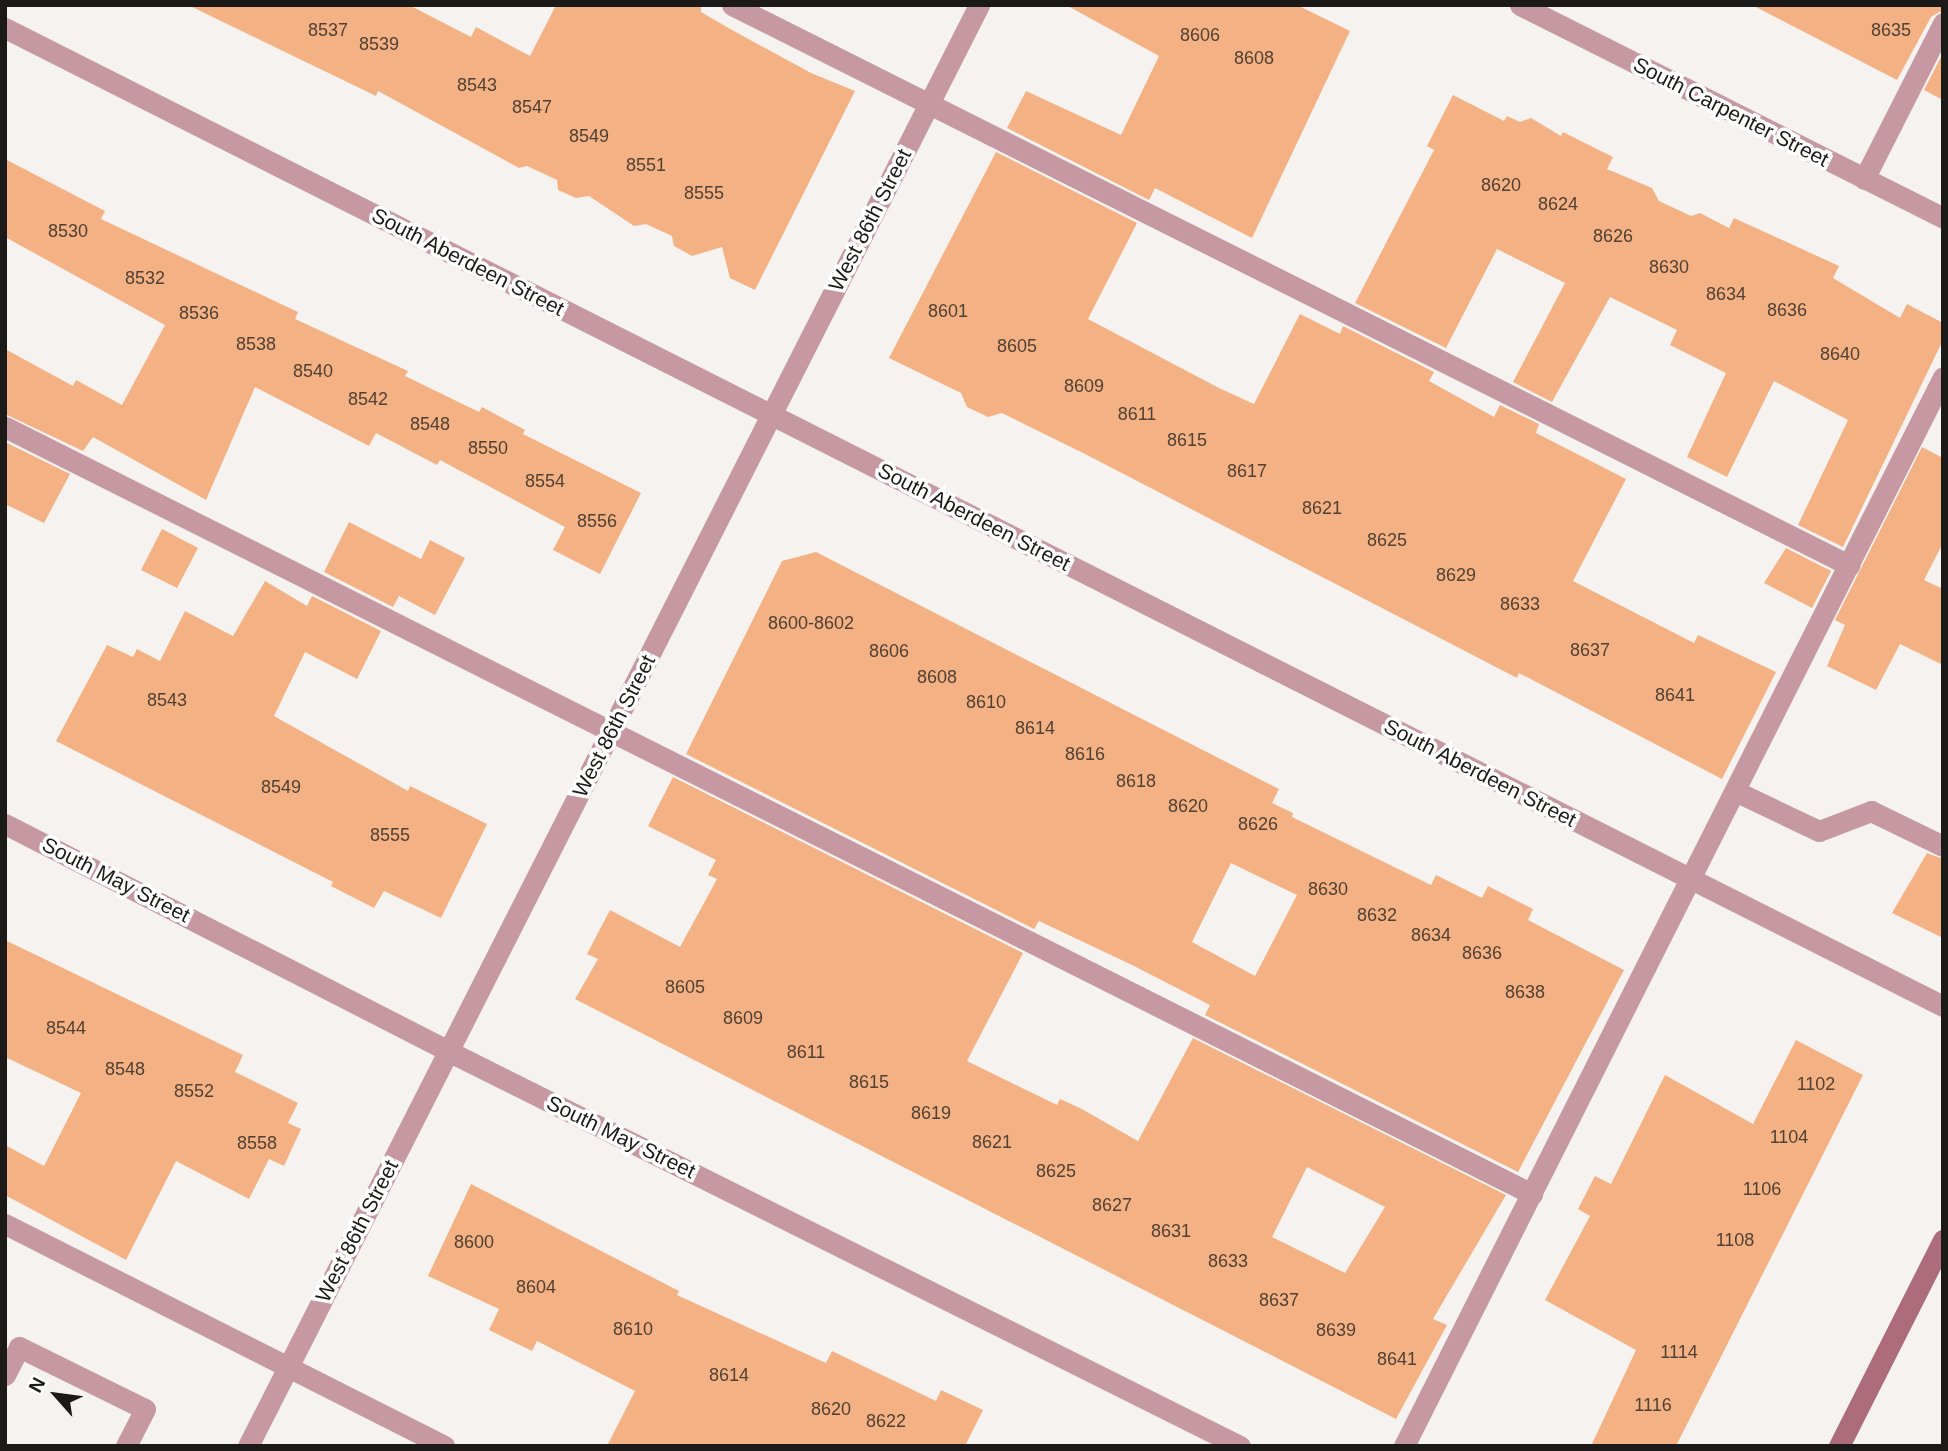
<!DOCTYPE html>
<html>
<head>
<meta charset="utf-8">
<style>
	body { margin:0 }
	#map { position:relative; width:1948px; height:1451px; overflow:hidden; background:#f5f2ef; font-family:Arial,sans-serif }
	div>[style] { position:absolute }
	.building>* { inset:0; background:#f4b284 }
	.lane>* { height:21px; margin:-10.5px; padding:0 10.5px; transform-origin:10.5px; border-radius:10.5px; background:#c598a2 }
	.street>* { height:21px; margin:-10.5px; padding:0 10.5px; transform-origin:10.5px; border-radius:10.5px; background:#c598a2 }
	.secondary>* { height:21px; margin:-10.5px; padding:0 10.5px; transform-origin:10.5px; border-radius:10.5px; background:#ac6c7b }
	span { translate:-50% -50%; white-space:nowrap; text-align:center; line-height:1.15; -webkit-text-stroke:7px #fff; paint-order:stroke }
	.number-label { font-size:18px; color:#514034 }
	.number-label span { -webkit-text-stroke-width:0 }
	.street-label { font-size:21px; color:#1b1a19 }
	.frame { position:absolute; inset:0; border:7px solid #1b1a19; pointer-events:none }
	.north { position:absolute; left:21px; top:1360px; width:70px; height:70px; -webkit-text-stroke:5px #fff; paint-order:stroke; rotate:298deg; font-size:19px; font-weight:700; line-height:28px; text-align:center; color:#1b1a19 }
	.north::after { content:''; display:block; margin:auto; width:24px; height:32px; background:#1b1a19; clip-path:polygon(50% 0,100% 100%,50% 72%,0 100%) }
</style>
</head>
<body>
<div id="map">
	<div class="building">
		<div style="clip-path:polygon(188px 5px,409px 5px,471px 37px,476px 27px,530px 56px,556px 5px,701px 5px,701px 12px,732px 30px,811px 73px,855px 91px,755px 290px,730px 278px,722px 247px,692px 256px,674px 246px,672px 236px,646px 224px,634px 226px,589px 196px,576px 198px,558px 190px,557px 180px,527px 166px,519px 168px,378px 91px,376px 96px)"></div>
		<div style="clip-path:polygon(1066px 5px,1297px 5px,1350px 31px,1252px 238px,1155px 188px,1149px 200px,1007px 128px,1026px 91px,1121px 135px,1159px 56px)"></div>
		<div style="clip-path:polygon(1752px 5px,1943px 5px,1943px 10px,1931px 17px,1897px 80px)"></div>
		<div style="clip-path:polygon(1943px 53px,1943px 100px,1924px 90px)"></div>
		<div style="clip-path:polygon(1453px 95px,1504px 121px,1507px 116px,1520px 122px,1531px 118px,1561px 136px,1563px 132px,1613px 157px,1607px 169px,1652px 188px,1659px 201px,1691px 216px,1700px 213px,1729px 228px,1734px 218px,1839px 266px,1833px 278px,1900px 318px,1907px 304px,1943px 323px,1943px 340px,1843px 547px,1798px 525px,1848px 420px,1774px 381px,1727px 477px,1687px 457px,1726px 373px,1670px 345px,1677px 330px,1610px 297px,1552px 402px,1513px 382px,1565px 283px,1497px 249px,1446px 348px,1355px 303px,1434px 150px,1427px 146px)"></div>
		<div style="clip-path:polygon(996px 152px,1137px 223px,1088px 319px,1219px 388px,1254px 404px,1300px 314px,1340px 334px,1343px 326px,1434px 372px,1429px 381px,1494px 417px,1500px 405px,1539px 424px,1536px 433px,1626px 479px,1573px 581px,1694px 643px,1698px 635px,1776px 672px,1722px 779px,1519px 673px,1517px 678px,1087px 455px,1002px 413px,988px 417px,967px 407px,961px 393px,889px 358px)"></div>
		<div style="clip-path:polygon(5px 159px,105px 211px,101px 219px,298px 312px,295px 319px,408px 371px,405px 376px,479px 412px,482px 407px,525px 430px,523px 434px,641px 493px,600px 574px,553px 550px,565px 527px,440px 460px,437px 465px,376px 433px,369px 446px,255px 387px,206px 500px,93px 437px,83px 451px,5px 414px,5px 349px,73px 386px,76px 380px,122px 405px,165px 325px,5px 237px)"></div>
		<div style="clip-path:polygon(5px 442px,70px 474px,44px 523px,5px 504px)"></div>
		<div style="clip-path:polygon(1922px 447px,1943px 458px,1943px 543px,1924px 580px,1943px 589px,1943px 665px,1900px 644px,1876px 690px,1827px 666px,1845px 625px,1835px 620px)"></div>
		<div style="clip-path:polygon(349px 522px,421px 559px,430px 540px,465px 558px,435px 615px,399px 596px,393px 607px,324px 572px)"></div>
		<div style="clip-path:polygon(162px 529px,198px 548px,177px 588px,141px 570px)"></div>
		<div style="clip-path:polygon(1786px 548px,1831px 571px,1812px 608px,1764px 583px)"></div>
		<div style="clip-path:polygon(evenodd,816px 552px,1279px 789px,1272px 803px,1293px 813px,1292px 817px,1431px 885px,1436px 875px,1482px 898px,1488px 886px,1533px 909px,1528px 920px,1624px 970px,1518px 1172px,1205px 1015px,1210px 1005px,1132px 965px,1039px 921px,1034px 929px,686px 754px,782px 561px,816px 552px,1231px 863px,1297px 895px,1255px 976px,1192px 942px,1231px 863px)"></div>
		<div style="clip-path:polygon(265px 581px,307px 606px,312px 596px,381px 631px,357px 679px,305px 652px,274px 716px,408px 791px,410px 786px,487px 824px,441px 918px,384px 891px,374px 908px,331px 886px,333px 882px,56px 741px,107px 645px,133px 657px,137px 649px,160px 661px,185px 611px,233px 636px)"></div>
		<div style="clip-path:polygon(evenodd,673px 777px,1023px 953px,967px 1061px,1057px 1105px,1060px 1099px,1080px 1108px,1138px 1141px,1193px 1038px,1506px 1195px,1433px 1319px,1447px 1325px,1396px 1419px,575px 999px,598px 959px,587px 954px,610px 910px,680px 947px,717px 879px,708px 875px,716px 860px,648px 826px,673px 777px,1307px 1167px,1385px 1207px,1345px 1273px,1272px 1237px,1307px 1167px)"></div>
		<div style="clip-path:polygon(1927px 853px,1943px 859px,1943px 938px,1892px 913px)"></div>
		<div style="clip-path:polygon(5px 940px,243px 1055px,235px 1072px,298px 1103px,288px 1123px,301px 1129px,284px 1166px,269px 1159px,249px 1199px,176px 1161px,126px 1260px,5px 1195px,5px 1145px,44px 1166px,81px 1093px,5px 1057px)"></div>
		<div style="clip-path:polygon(1796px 1040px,1863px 1075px,1676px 1446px,1591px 1446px,1636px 1350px,1545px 1300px,1590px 1216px,1578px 1209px,1595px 1176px,1611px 1184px,1665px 1075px,1753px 1124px)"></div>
		<div style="clip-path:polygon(471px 1184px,679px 1291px,677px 1295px,826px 1363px,832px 1351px,936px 1401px,941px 1390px,983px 1410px,965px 1446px,607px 1446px,635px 1391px,537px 1341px,532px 1351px,489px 1330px,499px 1309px,428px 1276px)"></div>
	</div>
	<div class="lane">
		<div style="left:732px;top:5px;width:1250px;rotate:26.63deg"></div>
		<div style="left:1864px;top:179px;width:175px;rotate:-63.1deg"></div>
		<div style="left:5px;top:427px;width:1709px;rotate:26.67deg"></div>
		<div style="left:1735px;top:791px;width:93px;rotate:25.5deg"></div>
		<div style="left:1819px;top:831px;width:56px;rotate:-21deg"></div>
		<div style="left:1871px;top:811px;width:80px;rotate:25.9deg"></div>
		<div style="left:5px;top:1224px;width:492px;rotate:26.8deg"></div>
		<div style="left:5px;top:1375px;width:31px;rotate:-63deg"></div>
		<div style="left:19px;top:1347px;width:140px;rotate:26.2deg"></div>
		<div style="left:145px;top:1409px;width:42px;rotate:117.2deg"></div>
		<div style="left:1404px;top:1446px;width:1197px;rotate:-63.24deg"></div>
	</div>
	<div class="street">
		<div style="left:1520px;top:5px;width:474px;rotate:26.7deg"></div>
		<div style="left:5px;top:28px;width:2171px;rotate:26.78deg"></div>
		<div style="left:5px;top:824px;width:498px;rotate:27.1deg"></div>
		<div style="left:448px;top:1051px;width:885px;rotate:26.51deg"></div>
		<div style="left:248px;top:1446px;width:1616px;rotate:-63.1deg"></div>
	</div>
	<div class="secondary">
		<div style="left:1839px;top:1446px;width:231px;rotate:-63.2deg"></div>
	</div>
	<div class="number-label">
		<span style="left:328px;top:30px">8537</span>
		<span style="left:1891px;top:30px">8635</span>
		<span style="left:1200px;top:35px">8606</span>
		<span style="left:379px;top:44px">8539</span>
		<span style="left:1254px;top:58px">8608</span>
		<span style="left:477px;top:85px">8543</span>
		<span style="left:532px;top:107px">8547</span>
		<span style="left:589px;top:136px">8549</span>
		<span style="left:646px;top:165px">8551</span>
		<span style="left:1501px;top:185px">8620</span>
		<span style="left:704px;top:193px">8555</span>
		<span style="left:1558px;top:204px">8624</span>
		<span style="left:68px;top:231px">8530</span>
		<span style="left:1613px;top:236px">8626</span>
		<span style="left:1669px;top:267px">8630</span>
		<span style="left:145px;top:278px">8532</span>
		<span style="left:1726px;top:294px">8634</span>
		<span style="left:1787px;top:310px">8636</span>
		<span style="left:948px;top:311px">8601</span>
		<span style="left:199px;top:313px">8536</span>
		<span style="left:256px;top:344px">8538</span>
		<span style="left:1017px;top:346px">8605</span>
		<span style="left:1840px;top:354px">8640</span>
		<span style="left:313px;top:371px">8540</span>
		<span style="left:1084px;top:386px">8609</span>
		<span style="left:368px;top:399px">8542</span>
		<span style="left:1137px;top:414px">8611</span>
		<span style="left:430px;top:424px">8548</span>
		<span style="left:1187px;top:440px">8615</span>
		<span style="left:488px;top:448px">8550</span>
		<span style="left:1247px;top:471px">8617</span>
		<span style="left:545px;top:481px">8554</span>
		<span style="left:1322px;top:508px">8621</span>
		<span style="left:597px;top:521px">8556</span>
		<span style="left:1387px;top:540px">8625</span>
		<span style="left:1456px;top:575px">8629</span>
		<span style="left:1520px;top:604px">8633</span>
		<span style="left:811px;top:623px">8600-8602</span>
		<span style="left:1590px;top:650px">8637</span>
		<span style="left:889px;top:651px">8606</span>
		<span style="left:937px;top:677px">8608</span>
		<span style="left:1675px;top:695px">8641</span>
		<span style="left:167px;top:700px">8543</span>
		<span style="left:986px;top:702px">8610</span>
		<span style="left:1035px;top:728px">8614</span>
		<span style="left:1085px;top:754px">8616</span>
		<span style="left:1136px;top:781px">8618</span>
		<span style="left:281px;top:787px">8549</span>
		<span style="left:1188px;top:806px">8620</span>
		<span style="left:1258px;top:824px">8626</span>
		<span style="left:390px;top:835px">8555</span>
		<span style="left:1328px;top:889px">8630</span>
		<span style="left:1377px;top:915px">8632</span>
		<span style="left:1431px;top:935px">8634</span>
		<span style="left:1482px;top:953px">8636</span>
		<span style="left:685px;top:987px">8605</span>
		<span style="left:1525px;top:992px">8638</span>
		<span style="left:743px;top:1018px">8609</span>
		<span style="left:66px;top:1028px">8544</span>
		<span style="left:806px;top:1052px">8611</span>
		<span style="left:125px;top:1069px">8548</span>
		<span style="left:869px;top:1082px">8615</span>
		<span style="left:1816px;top:1084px">1102</span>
		<span style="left:194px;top:1091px">8552</span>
		<span style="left:931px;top:1113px">8619</span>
		<span style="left:1789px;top:1137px">1104</span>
		<span style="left:992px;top:1142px">8621</span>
		<span style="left:257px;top:1143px">8558</span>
		<span style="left:1056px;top:1171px">8625</span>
		<span style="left:1762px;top:1189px">1106</span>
		<span style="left:1112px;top:1205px">8627</span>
		<span style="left:1171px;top:1231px">8631</span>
		<span style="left:1735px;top:1240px">1108</span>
		<span style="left:474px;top:1242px">8600</span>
		<span style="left:1228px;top:1261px">8633</span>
		<span style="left:536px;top:1287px">8604</span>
		<span style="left:1279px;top:1300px">8637</span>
		<span style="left:633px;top:1329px">8610</span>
		<span style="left:1336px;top:1330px">8639</span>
		<span style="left:1679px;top:1352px">1114</span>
		<span style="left:1397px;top:1359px">8641</span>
		<span style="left:729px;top:1375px">8614</span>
		<span style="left:1653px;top:1405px">1116</span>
		<span style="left:831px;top:1409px">8620</span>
		<span style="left:886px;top:1421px">8622</span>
	</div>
	<div class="street-label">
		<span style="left:1731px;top:112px;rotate:27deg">South Carpenter Street</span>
		<span style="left:870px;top:220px;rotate:-63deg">West 86th Street</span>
		<span style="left:468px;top:262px;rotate:27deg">South Aberdeen Street</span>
		<span style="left:974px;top:517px;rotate:27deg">South Aberdeen Street</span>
		<span style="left:614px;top:726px;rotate:-63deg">West 86th Street</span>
		<span style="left:1480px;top:773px;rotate:27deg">South Aberdeen Street</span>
		<span style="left:116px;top:880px;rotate:27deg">South May Street</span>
		<span style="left:621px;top:1137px;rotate:26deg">South May Street</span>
		<span style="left:357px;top:1231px;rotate:-63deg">West 86th Street</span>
	</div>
	<div class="frame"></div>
	<div class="north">N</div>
</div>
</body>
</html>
